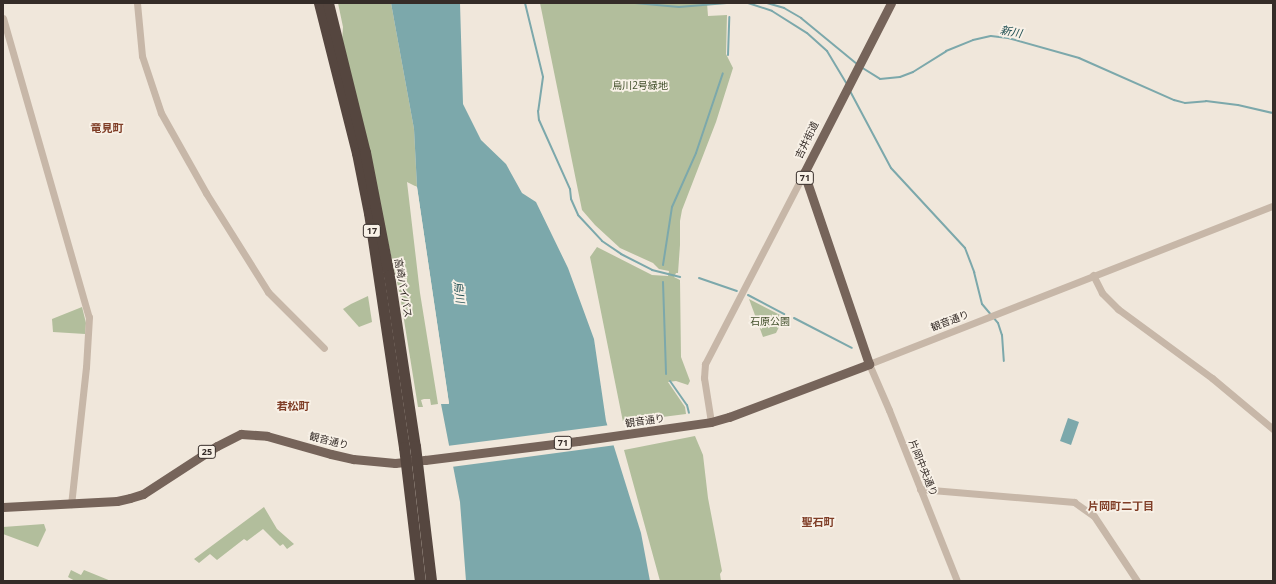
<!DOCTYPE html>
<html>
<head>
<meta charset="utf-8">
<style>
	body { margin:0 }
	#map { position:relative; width:1276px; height:584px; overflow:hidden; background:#f0e7db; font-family:"Open Sans","Noto Sans JP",sans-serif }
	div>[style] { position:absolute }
	.green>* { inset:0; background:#b2be9c }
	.water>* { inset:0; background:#7ca8ab }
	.pier>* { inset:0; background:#f0e7db }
	.stream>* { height:2px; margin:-1px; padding:0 1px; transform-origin:1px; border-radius:1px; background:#7ca8ab }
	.minor>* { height:7px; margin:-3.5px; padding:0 3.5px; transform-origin:3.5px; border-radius:3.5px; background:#c7b7a8 }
	.major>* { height:9px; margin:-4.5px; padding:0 4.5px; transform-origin:4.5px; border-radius:4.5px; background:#76645a }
	.highway>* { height:11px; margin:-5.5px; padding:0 5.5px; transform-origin:5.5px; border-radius:5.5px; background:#55463f }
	span { translate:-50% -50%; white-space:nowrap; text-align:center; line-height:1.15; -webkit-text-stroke:3.5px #f8f1e7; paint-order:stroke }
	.shield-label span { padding:1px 3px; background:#f8f1e7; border:1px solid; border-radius:3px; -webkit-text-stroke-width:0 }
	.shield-label { font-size:9px; color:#352c28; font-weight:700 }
	.park-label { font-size:10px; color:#43512d }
	.street-label { font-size:10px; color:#352c28 }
	.water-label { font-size:11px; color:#204f53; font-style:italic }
	.neighbourhood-label { font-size:11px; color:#7f3d26; font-weight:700 }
	.frame { position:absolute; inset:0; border:4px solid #352c28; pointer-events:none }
</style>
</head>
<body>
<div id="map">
	<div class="green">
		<div style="clip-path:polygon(338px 3px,391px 3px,414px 129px,417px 187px,407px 182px,420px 293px,438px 404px,431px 405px,430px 399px,424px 399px,421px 400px,423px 407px,418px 407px,400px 295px,342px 41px,343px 27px)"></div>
		<div style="clip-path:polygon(540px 3px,707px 3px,708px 16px,727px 15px,726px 54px,733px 68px,716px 122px,682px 210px,680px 221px,680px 245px,678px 273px,676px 273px,674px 277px,680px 280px,681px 357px,690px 381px,688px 385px,676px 381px,668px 382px,685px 407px,686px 414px,623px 422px,590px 257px,597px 247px,652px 275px,668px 276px,669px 271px,659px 269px,653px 263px,620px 248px,595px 225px,582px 210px)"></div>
		<div style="clip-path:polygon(368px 296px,372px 322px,359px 327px,343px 309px,351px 304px)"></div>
		<div style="clip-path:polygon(749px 299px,784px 317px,776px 333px,763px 337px)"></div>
		<div style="clip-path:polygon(82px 307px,86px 323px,85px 334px,53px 332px,52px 319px)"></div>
		<div style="clip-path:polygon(695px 436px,703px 455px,708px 498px,722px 571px,720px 574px,721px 581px,660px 581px,624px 450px)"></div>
		<div style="clip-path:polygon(264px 507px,277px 529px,294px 544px,287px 549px,283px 544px,280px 546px,263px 529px,247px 541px,244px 539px,217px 560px,210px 554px,199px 563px,194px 559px)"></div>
		<div style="clip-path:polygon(44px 524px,46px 530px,38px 547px,3px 534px,3px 527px)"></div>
		<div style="clip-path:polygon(71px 570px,81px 575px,84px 570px,111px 581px,75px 581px,68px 577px)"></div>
	</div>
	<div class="water">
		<div style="clip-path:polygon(391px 3px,460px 3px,463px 104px,481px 140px,506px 164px,522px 193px,536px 202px,568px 268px,594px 339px,606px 421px,641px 533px,650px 581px,466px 581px,460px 502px,441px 404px,449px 403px,417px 187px,414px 129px)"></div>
		<div style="clip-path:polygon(1068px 418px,1079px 422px,1071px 445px,1060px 441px)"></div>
	</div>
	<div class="pier">
		<div style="clip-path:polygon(415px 186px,417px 187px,449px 404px,439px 404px,440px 402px,446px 402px)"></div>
		<div style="clip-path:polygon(610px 425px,616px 445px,451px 467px,447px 446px)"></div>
	</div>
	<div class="stream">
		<div style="left:525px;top:3px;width:76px;rotate:76.3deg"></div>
		<div style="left:543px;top:77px;width:34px;rotate:98deg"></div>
		<div style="left:538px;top:111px;width:9px;rotate:84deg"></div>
		<div style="left:539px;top:120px;width:76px;rotate:65.8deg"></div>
		<div style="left:570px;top:189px;width:10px;rotate:84deg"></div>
		<div style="left:571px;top:199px;width:17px;rotate:66deg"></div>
		<div style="left:578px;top:215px;width:35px;rotate:47deg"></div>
		<div style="left:602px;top:241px;width:23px;rotate:34deg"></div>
		<div style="left:621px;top:254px;width:35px;rotate:27deg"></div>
		<div style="left:652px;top:270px;width:29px;rotate:14deg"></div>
		<div style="left:635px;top:3px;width:44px;rotate:5.2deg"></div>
		<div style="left:679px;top:7px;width:48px;rotate:-4.8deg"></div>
		<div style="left:748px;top:3px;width:25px;rotate:18deg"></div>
		<div style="left:772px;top:11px;width:41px;rotate:32.2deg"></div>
		<div style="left:807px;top:33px;width:27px;rotate:42deg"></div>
		<div style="left:827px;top:51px;width:37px;rotate:59deg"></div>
		<div style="left:767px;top:3px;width:18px;rotate:16deg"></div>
		<div style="left:784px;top:8px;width:20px;rotate:30deg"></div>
		<div style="left:801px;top:18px;width:72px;rotate:39.4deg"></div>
		<div style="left:728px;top:55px;width:38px;rotate:-88deg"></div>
		<div style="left:861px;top:67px;width:22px;rotate:32deg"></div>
		<div style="left:880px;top:79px;width:20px;rotate:-6deg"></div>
		<div style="left:900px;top:77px;width:14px;rotate:-21deg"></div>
		<div style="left:913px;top:72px;width:39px;rotate:-32deg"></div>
		<div style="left:946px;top:51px;width:29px;rotate:-22deg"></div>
		<div style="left:973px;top:40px;width:18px;rotate:-13deg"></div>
		<div style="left:991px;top:36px;width:17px;rotate:7deg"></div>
		<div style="left:1008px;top:38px;width:74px;rotate:15.7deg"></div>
		<div style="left:1079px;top:58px;width:104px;rotate:23.9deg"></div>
		<div style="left:1174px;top:100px;width:11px;rotate:15deg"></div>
		<div style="left:1185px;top:103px;width:21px;rotate:-5deg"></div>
		<div style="left:1206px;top:101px;width:32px;rotate:7deg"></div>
		<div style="left:1238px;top:105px;width:36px;rotate:13deg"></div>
		<div style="left:850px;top:91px;width:87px;rotate:62deg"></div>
		<div style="left:891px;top:168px;width:109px;rotate:47.2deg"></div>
		<div style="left:965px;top:248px;width:26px;rotate:69deg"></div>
		<div style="left:974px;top:272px;width:33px;rotate:76deg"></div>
		<div style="left:982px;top:304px;width:25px;rotate:50deg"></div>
		<div style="left:998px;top:323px;width:13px;rotate:72deg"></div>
		<div style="left:1002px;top:335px;width:26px;rotate:86deg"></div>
		<div style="left:663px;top:265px;width:59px;rotate:-81.2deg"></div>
		<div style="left:672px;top:207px;width:59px;rotate:-66deg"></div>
		<div style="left:696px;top:153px;width:84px;rotate:-71.4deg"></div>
		<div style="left:699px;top:278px;width:40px;rotate:18.9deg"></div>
		<div style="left:663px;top:282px;width:92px;rotate:88.1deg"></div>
		<div style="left:748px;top:295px;width:41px;rotate:27.8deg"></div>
		<div style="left:794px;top:318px;width:65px;rotate:27.3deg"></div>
		<div style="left:670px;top:381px;width:29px;rotate:55deg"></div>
		<div style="left:687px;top:405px;width:8px;rotate:76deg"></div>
	</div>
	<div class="minor">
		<div style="left:137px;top:3px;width:53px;rotate:84.6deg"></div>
		<div style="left:142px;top:56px;width:60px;rotate:71.6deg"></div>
		<div style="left:161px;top:113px;width:92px;rotate:60.6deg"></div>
		<div style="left:206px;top:193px;width:117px;rotate:57.9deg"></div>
		<div style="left:268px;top:292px;width:79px;rotate:45deg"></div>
		<div style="left:3px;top:18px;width:311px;rotate:74deg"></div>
		<div style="left:89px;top:317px;width:50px;rotate:93.4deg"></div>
		<div style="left:86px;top:367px;width:138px;rotate:96.2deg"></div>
		<div style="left:1093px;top:275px;width:20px;rotate:63deg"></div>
		<div style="left:1102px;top:293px;width:23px;rotate:45deg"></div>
		<div style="left:1118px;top:309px;width:117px;rotate:36.3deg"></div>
		<div style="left:1212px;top:378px;width:80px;rotate:39.9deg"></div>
		<div style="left:711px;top:422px;width:45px;rotate:-99deg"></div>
		<div style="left:704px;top:378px;width:14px;rotate:-86deg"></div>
		<div style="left:705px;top:364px;width:215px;rotate:-62.6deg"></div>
		<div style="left:920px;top:489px;width:155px;rotate:4.8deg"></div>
		<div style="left:1074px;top:502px;width:24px;rotate:35deg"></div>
		<div style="left:1094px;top:516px;width:78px;rotate:56.5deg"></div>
		<div style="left:957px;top:581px;width:184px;rotate:-111.7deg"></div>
		<div style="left:889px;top:410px;width:50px;rotate:-113.5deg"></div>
		<div style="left:869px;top:364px;width:434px;rotate:-21.4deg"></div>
	</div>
	<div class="major">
		<div style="left:3px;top:507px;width:114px;rotate:-3deg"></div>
		<div style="left:117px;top:501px;width:13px;rotate:-13deg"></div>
		<div style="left:130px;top:498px;width:14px;rotate:-17deg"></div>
		<div style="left:143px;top:494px;width:88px;rotate:-33deg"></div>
		<div style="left:217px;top:446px;width:27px;rotate:-27deg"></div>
		<div style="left:241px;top:434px;width:26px;rotate:4deg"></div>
		<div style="left:267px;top:436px;width:66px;rotate:15.7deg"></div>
		<div style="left:331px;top:454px;width:23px;rotate:13deg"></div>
		<div style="left:353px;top:459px;width:42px;rotate:5.4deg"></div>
		<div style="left:395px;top:463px;width:30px;rotate:-6deg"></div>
		<div style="left:425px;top:460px;width:154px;rotate:-7.1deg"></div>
		<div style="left:578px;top:441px;width:134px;rotate:-8.1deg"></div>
		<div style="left:711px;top:422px;width:19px;rotate:-16deg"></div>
		<div style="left:729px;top:417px;width:150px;rotate:-20.7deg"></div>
		<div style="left:869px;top:364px;width:202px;rotate:-108.8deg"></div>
		<div style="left:804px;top:173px;width:191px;rotate:-62.9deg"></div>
	</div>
	<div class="highway">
		<div style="left:319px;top:3px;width:155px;rotate:75.8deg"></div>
		<div style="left:357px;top:153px;width:61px;rotate:78.7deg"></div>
		<div style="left:369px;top:213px;width:237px;rotate:81.5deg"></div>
		<div style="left:404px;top:447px;width:135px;rotate:83.2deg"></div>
		<div style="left:328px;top:3px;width:154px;rotate:76.1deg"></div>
		<div style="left:365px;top:152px;width:125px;rotate:79deg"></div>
		<div style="left:389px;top:275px;width:173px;rotate:81.4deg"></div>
		<div style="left:415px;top:446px;width:136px;rotate:83.2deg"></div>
	</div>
	<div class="shield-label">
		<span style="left:805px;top:178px">71</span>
		<span style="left:372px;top:231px">17</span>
		<span style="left:563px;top:443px">71</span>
		<span style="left:207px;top:452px">25</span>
	</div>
	<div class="park-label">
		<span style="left:640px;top:86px">烏川2号緑地</span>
		<span style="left:770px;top:322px">石原公園</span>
	</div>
	<div class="street-label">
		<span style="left:807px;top:140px;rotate:-64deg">吉井街道</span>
		<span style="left:403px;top:288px;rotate:80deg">高崎バイパス</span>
		<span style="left:950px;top:321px;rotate:-21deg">観音通り</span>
		<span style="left:645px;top:421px;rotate:-8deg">観音通り</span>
		<span style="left:329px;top:441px;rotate:14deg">観音通り</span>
		<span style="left:923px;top:468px;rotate:68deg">片岡中央通り</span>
	</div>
	<div class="water-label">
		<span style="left:1011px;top:32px;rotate:11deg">新川</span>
		<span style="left:459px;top:292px;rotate:83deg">烏川</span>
	</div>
	<div class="neighbourhood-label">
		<span style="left:107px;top:128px">竜見町</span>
		<span style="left:293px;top:406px">若松町</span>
		<span style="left:1121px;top:506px">片岡町二丁目</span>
		<span style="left:818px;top:522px">聖石町</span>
	</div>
	<div class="frame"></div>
</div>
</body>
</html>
